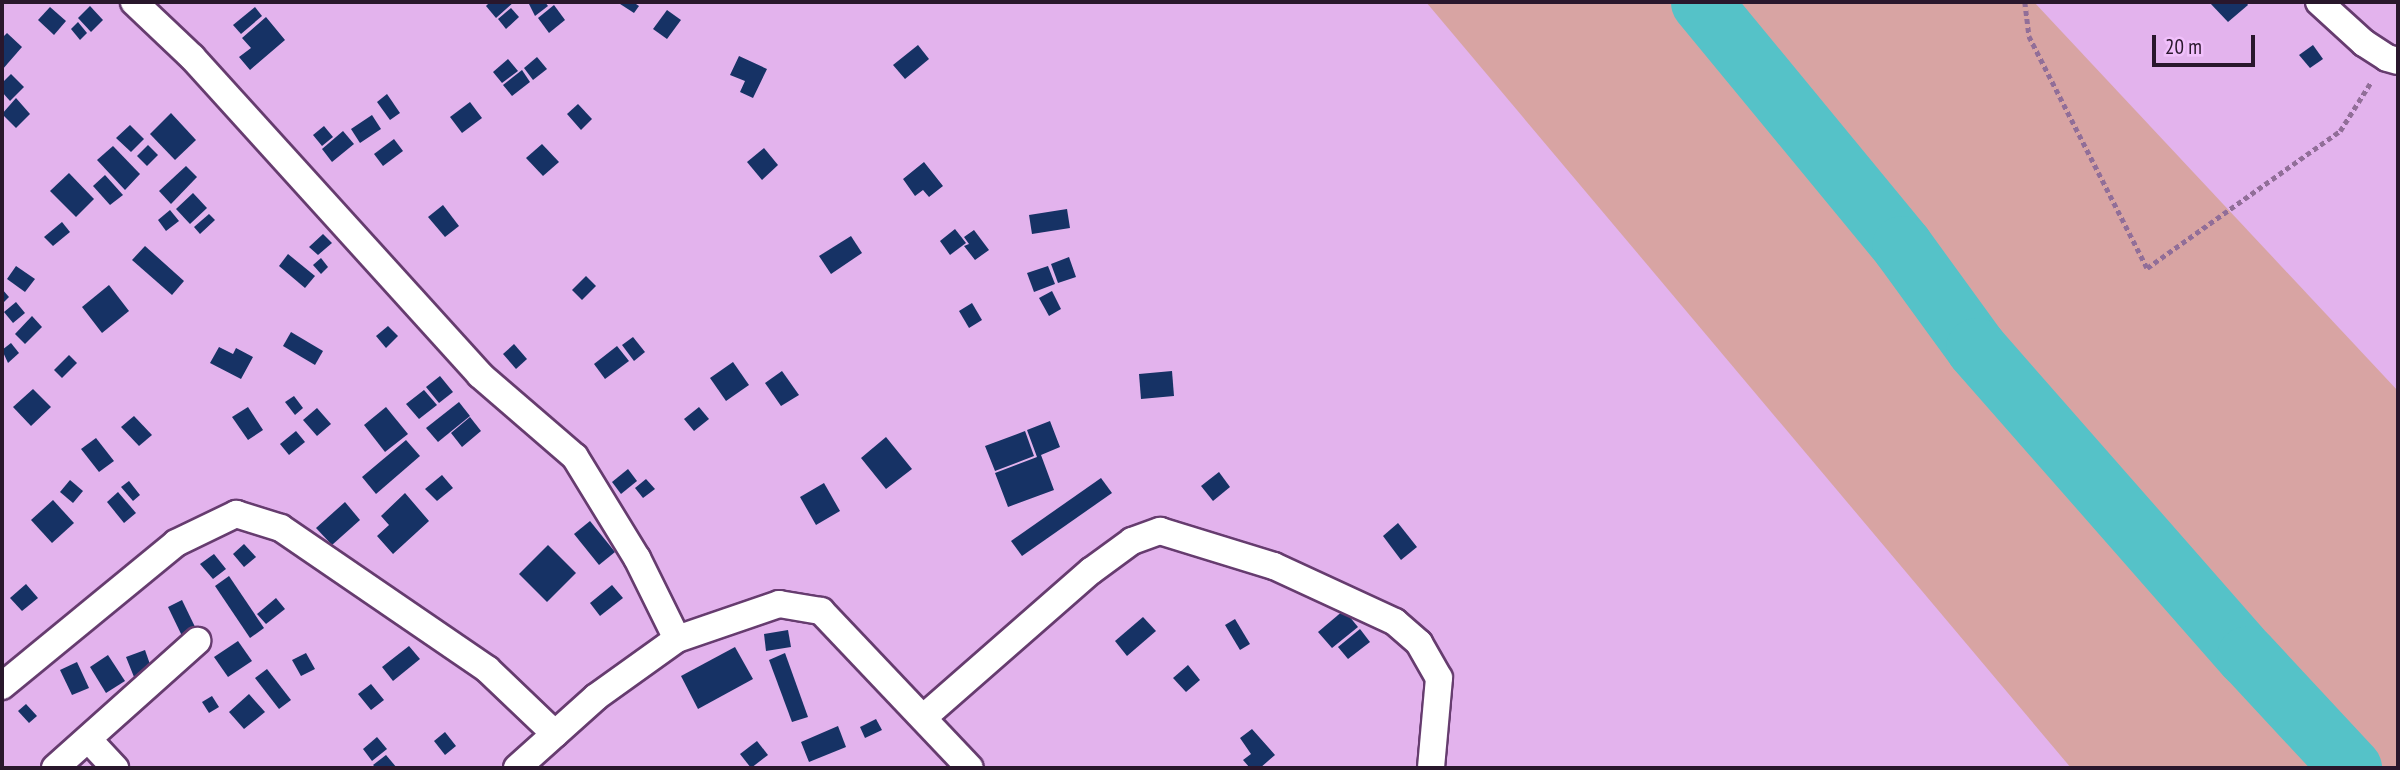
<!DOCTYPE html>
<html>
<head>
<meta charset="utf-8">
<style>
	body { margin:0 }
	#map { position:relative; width:2400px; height:770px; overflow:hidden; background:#e3b3ed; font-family:"PT Sans Narrow",sans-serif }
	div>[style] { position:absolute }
	.green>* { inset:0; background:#d8a4a3 }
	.river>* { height:61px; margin:-30.5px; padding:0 30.5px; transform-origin:30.5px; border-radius:30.5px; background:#55c2c8 }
	.building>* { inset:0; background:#163265 }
	.path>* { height:4.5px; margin-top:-2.25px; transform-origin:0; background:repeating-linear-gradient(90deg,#916e98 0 5px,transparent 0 8.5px) }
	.roads { filter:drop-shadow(2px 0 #663c6f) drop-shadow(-2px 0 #663c6f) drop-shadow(0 2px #663c6f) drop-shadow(0 -2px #663c6f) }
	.minor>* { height:26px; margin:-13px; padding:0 13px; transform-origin:13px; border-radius:13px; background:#fff }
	span { translate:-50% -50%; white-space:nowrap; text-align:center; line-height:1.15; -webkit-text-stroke:7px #f1c0fb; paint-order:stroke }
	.frame { position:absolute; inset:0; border:4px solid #29172c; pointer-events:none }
	.scale { position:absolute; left:2152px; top:35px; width:103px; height:32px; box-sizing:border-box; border:4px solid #29172c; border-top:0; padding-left:9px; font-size:21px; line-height:24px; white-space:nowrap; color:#29172c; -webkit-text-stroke:5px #f1c0fb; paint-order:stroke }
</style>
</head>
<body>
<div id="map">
	<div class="green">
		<div style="clip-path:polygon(1426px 2px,2034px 2px,2398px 391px,2398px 768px,2071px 768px)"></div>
	</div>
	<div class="river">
		<div style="left:1701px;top:2px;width:316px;rotate:50.5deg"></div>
		<div style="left:1902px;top:246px;width:126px;rotate:54deg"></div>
		<div style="left:1976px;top:348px;width:410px;rotate:48.7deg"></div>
		<div style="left:2247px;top:656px;width:153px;rotate:47.1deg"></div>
	</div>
	<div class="building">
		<div style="clip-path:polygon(490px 2px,514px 2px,496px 18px,486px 6px)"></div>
		<div style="clip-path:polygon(528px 2px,545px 2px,548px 6px,535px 16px)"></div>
		<div style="clip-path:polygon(617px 2px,633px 2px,639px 6px,634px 13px)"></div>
		<div style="clip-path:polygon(2209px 2px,2246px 2px,2248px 5px,2228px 22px)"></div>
		<div style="clip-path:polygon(554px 5px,565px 20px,549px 33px,538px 18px)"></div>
		<div style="clip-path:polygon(90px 6px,103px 20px,91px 32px,78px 18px)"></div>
		<div style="clip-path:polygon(50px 7px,66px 21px,54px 35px,38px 20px)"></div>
		<div style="clip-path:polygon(255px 7px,262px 16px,241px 34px,233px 25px)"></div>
		<div style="clip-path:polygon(511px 8px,519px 17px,506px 29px,498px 19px)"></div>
		<div style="clip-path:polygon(667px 10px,681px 20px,667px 39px,653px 29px)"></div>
		<div style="clip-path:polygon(266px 17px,285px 40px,250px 70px,239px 57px,251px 48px,242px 38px)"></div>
		<div style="clip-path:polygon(78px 22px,87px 33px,80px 40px,71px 29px)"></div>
		<div style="clip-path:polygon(7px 33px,22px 47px,2px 70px,2px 38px)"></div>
		<div style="clip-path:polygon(918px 45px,929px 59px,905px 79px,893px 65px)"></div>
		<div style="clip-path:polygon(2313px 45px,2323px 59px,2310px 68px,2299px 55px)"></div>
		<div style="clip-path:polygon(739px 56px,767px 69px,753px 98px,740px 92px,745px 81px,730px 75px)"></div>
		<div style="clip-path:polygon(537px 57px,547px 69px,533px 80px,524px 68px)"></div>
		<div style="clip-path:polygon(508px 59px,518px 71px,502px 83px,493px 72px)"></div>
		<div style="clip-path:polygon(522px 70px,530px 82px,512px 96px,503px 85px)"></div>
		<div style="clip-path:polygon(11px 74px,24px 87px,10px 101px,2px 92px,2px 83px)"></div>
		<div style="clip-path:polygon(387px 94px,400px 113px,390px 120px,377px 102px)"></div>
		<div style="clip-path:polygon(16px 98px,30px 114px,16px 128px,2px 114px)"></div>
		<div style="clip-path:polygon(470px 102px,482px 118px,462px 133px,450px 117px)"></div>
		<div style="clip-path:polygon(578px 104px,592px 119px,581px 130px,567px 114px)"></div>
		<div style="clip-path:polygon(171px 113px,196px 140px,175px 160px,150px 134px)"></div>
		<div style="clip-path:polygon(372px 115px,381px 129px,360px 143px,351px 129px)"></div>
		<div style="clip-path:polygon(130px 125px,144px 139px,131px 152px,116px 138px)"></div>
		<div style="clip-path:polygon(324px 126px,333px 137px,322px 146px,313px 135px)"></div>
		<div style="clip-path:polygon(343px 131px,354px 144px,332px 162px,322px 149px)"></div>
		<div style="clip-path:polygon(394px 139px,403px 151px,383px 166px,374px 154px)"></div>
		<div style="clip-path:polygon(542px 144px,559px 162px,543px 176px,526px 158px)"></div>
		<div style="clip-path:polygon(148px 145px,158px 155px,147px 166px,137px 156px)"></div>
		<div style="clip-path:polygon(113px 146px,140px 174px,125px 190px,97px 160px)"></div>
		<div style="clip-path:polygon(764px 148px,778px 165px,762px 180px,747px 162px)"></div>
		<div style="clip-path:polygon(924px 162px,943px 186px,929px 197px,923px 190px,915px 196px,903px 179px)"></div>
		<div style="clip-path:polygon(186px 166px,197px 177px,171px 204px,159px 191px)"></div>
		<div style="clip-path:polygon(69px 173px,94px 199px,76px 217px,50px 191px)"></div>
		<div style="clip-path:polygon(105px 175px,123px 195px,110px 205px,93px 186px)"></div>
		<div style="clip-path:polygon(193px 193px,207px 208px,190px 224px,176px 209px)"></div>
		<div style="clip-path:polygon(443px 205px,459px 226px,445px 237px,428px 217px)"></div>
		<div style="clip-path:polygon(1067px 209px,1070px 228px,1032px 234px,1029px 215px)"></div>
		<div style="clip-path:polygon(170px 210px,179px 221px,166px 231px,158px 220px)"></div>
		<div style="clip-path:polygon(209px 214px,215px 220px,200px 234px,194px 227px)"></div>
		<div style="clip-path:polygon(62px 222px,70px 232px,53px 246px,44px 237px)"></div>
		<div style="clip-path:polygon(955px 229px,966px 243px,950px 255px,940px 241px)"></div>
		<div style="clip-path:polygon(974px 230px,989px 250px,975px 260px,964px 246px,969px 244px,964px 237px)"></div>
		<div style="clip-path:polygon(323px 234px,332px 243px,318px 255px,309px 247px)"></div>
		<div style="clip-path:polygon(851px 236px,862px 253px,831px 274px,819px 256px)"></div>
		<div style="clip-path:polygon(145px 246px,184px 281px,172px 295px,132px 260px)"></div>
		<div style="clip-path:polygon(288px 254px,315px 276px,305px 288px,279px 266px)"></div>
		<div style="clip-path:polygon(1069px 257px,1076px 277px,1058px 283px,1051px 264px)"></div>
		<div style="clip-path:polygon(321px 258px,328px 267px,321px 274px,313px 265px)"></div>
		<div style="clip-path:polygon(16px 266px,35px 279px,25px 292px,7px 279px)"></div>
		<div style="clip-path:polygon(1048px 266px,1055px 284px,1034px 292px,1027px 273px)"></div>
		<div style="clip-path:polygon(586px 276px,596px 286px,582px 300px,572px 290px)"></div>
		<div style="clip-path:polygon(109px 285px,129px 311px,102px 333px,82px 307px)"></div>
		<div style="clip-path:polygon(2px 289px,9px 297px,2px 304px)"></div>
		<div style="clip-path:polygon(1052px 291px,1061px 309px,1049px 316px,1039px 298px)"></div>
		<div style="clip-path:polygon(16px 302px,25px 313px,13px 323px,4px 312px)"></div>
		<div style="clip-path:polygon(972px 303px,982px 320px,969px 328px,959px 311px)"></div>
		<div style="clip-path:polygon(32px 316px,42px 327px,25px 344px,15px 334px)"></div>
		<div style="clip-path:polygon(388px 326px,398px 336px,386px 348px,376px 336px)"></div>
		<div style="clip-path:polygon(291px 332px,323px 351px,315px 365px,283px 346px)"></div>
		<div style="clip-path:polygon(633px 337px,645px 352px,634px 361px,622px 345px)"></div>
		<div style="clip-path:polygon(11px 343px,19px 353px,8px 363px,2px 350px)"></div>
		<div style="clip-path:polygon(514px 344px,527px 359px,516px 369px,503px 354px)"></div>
		<div style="clip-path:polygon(617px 346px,629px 361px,605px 379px,594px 364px)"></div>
		<div style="clip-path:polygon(219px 347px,233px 354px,236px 348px,253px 357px,241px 379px,210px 363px)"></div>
		<div style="clip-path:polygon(69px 355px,77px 363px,62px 378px,54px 370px)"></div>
		<div style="clip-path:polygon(733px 362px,749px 385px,726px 401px,710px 378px)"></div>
		<div style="clip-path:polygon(782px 371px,799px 395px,781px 406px,765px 383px)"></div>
		<div style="clip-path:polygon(1172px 371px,1174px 396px,1141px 399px,1139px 374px)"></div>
		<div style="clip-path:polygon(440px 376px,453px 392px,439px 403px,426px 387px)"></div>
		<div style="clip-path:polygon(33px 389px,51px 407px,31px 426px,13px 407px)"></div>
		<div style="clip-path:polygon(424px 390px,437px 405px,419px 419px,406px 404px)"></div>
		<div style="clip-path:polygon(294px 396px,303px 408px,295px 415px,285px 402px)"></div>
		<div style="clip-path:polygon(459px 402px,470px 416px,438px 442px,426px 428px)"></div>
		<div style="clip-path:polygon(248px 407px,263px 430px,248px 440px,232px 417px)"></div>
		<div style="clip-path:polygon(386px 407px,408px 434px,385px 452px,364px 425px)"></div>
		<div style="clip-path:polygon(699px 407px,709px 419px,694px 431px,684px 419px)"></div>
		<div style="clip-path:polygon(317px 408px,331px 424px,317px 436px,303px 420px)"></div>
		<div style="clip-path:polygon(134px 416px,152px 435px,139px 446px,121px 427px)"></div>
		<div style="clip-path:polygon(470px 417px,481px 431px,462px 447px,451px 433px)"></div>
		<div style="clip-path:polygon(1050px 421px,1060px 447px,1041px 455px,1054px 490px,1008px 507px,995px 473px,1037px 457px,1027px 430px)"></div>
		<div style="clip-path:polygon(296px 431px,305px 442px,289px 455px,280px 444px)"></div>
		<div style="clip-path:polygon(1025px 431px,1034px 456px,995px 471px,985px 446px)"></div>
		<div style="clip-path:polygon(886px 437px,912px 469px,886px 489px,861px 458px)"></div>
		<div style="clip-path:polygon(96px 438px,114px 461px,99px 472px,81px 449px)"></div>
		<div style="clip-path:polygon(406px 440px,420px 456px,376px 494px,362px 477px)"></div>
		<div style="clip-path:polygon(628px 469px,637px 481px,621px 494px,612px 482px)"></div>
		<div style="clip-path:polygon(1219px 472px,1230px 487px,1213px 501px,1201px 486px)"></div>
		<div style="clip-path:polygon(442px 475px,453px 488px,437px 501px,425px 489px)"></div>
		<div style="clip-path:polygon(1101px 478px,1112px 493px,1022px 556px,1011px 541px)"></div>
		<div style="clip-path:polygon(646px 479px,655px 489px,643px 498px,635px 488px)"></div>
		<div style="clip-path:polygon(70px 480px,83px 491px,73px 503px,60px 492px)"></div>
		<div style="clip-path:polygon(129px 481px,140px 495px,133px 501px,121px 487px)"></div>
		<div style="clip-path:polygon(824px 483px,840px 511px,816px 525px,800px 497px)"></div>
		<div style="clip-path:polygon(118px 492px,136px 513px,124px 523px,107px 502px)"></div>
		<div style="clip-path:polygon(405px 493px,429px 521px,393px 554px,377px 536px,389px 525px,381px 516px)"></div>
		<div style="clip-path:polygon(53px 500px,74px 523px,52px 543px,31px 520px)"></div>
		<div style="clip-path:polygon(345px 502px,360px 520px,332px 545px,316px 528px)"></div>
		<div style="clip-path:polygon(590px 521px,615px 552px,599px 565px,574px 534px)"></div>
		<div style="clip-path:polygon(1398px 523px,1417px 547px,1401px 560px,1383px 536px)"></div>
		<div style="clip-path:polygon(244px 544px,256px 557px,244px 567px,233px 554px)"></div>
		<div style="clip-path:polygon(548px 545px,576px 573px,547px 602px,519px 574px)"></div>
		<div style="clip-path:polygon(214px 554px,226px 569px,213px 579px,200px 564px)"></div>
		<div style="clip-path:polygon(229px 576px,264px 628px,250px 638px,215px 586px)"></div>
		<div style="clip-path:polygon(26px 584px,38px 598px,22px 611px,10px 598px)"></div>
		<div style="clip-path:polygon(612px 585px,623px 598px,600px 616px,590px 603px)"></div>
		<div style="clip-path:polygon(276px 598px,285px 609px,266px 624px,257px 614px)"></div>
		<div style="clip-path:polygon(182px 600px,197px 631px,183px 638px,168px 607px)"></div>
		<div style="clip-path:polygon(1344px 610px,1358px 627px,1332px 648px,1318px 632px)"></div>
		<div style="clip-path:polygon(1143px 617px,1156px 631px,1127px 656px,1115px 641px)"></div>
		<div style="clip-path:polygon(1235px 619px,1250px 644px,1240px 650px,1225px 625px)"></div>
		<div style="clip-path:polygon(1360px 629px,1370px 642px,1348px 659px,1338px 647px)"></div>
		<div style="clip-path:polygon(788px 630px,791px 647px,766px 651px,764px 634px)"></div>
		<div style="clip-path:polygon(238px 641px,252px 661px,228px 677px,214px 657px)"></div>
		<div style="clip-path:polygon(409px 646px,420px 659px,393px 681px,382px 667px)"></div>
		<div style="clip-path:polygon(735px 647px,753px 679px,698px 709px,681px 676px)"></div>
		<div style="clip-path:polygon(145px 650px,152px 670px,134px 677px,126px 657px)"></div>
		<div style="clip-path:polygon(306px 653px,315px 669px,301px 676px,292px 660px)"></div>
		<div style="clip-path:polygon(785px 653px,808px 717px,792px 722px,769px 660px)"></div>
		<div style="clip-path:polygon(108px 655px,125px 681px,106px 693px,90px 667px)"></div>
		<div style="clip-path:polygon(77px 662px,89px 688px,72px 695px,60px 670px)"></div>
		<div style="clip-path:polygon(1188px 665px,1200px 680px,1186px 692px,1173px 678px)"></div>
		<div style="clip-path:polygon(267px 669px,291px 700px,279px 709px,255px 678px)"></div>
		<div style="clip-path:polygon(371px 684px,384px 700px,371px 710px,358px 694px)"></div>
		<div style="clip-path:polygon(249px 694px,265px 712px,244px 729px,229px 712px)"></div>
		<div style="clip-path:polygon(212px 696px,219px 707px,209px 713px,202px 702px)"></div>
		<div style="clip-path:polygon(26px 704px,37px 716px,29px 723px,18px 711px)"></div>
		<div style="clip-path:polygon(876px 719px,882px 730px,865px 738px,860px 727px)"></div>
		<div style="clip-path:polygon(838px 726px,846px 747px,809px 762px,801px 742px)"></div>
		<div style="clip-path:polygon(1252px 729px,1275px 755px,1260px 768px,1250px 768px,1243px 760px,1251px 754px,1240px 738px)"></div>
		<div style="clip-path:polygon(445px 732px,456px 746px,445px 755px,434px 741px)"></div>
		<div style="clip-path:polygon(377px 737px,387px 749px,372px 761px,363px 749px)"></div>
		<div style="clip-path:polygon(757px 741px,768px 755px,751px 768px,740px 754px)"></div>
		<div style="clip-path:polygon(386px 755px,397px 768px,376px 768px,373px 765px)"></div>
	</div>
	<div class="path">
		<div style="left:2025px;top:2px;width:34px;rotate:83deg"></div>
		<div style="left:2029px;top:36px;width:260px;rotate:63deg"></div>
		<div style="left:2147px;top:268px;width:237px;rotate:-35.4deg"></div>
		<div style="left:2340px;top:131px;width:58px;rotate:-57.7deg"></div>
	</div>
	<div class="roads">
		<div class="minor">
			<div style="left:134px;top:2px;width:80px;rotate:43.5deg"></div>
			<div style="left:192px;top:57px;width:429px;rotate:47.8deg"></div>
			<div style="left:480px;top:375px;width:125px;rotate:40.8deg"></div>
			<div style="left:575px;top:457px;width:119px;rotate:58.5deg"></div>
			<div style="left:637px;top:558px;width:90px;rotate:63.7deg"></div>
			<div style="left:2319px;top:2px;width:61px;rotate:42.3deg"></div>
			<div style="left:2364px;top:43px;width:27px;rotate:33deg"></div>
			<div style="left:2387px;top:58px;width:11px;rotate:15deg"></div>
			<div style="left:2px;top:686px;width:225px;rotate:-39.4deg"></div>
			<div style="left:176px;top:543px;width:67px;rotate:-25.8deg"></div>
			<div style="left:236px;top:514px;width:47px;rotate:17.3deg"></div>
			<div style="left:281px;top:528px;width:250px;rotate:34.4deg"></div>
			<div style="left:487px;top:669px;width:94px;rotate:43.7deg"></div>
			<div style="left:924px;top:717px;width:222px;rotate:-41.2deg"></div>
			<div style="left:1091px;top:571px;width:51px;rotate:-36.2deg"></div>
			<div style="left:1132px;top:541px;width:30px;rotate:-20deg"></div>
			<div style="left:1160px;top:531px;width:119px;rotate:17.1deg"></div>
			<div style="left:1274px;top:566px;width:133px;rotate:24.8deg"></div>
			<div style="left:1395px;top:622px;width:32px;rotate:41deg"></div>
			<div style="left:1419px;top:643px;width:40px;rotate:60.3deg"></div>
			<div style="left:1439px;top:678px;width:90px;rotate:95.1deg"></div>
			<div style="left:88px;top:739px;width:40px;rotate:47deg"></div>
			<div style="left:55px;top:768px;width:191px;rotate:-41.8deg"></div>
			<div style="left:517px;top:768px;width:106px;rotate:-41.9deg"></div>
			<div style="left:596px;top:697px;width:100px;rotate:-35.6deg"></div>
			<div style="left:677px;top:639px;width:108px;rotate:-18.9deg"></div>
			<div style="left:779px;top:604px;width:43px;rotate:9.5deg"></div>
			<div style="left:821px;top:611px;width:216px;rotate:46.5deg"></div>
		</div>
	</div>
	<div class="frame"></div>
	<div class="scale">20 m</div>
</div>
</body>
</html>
